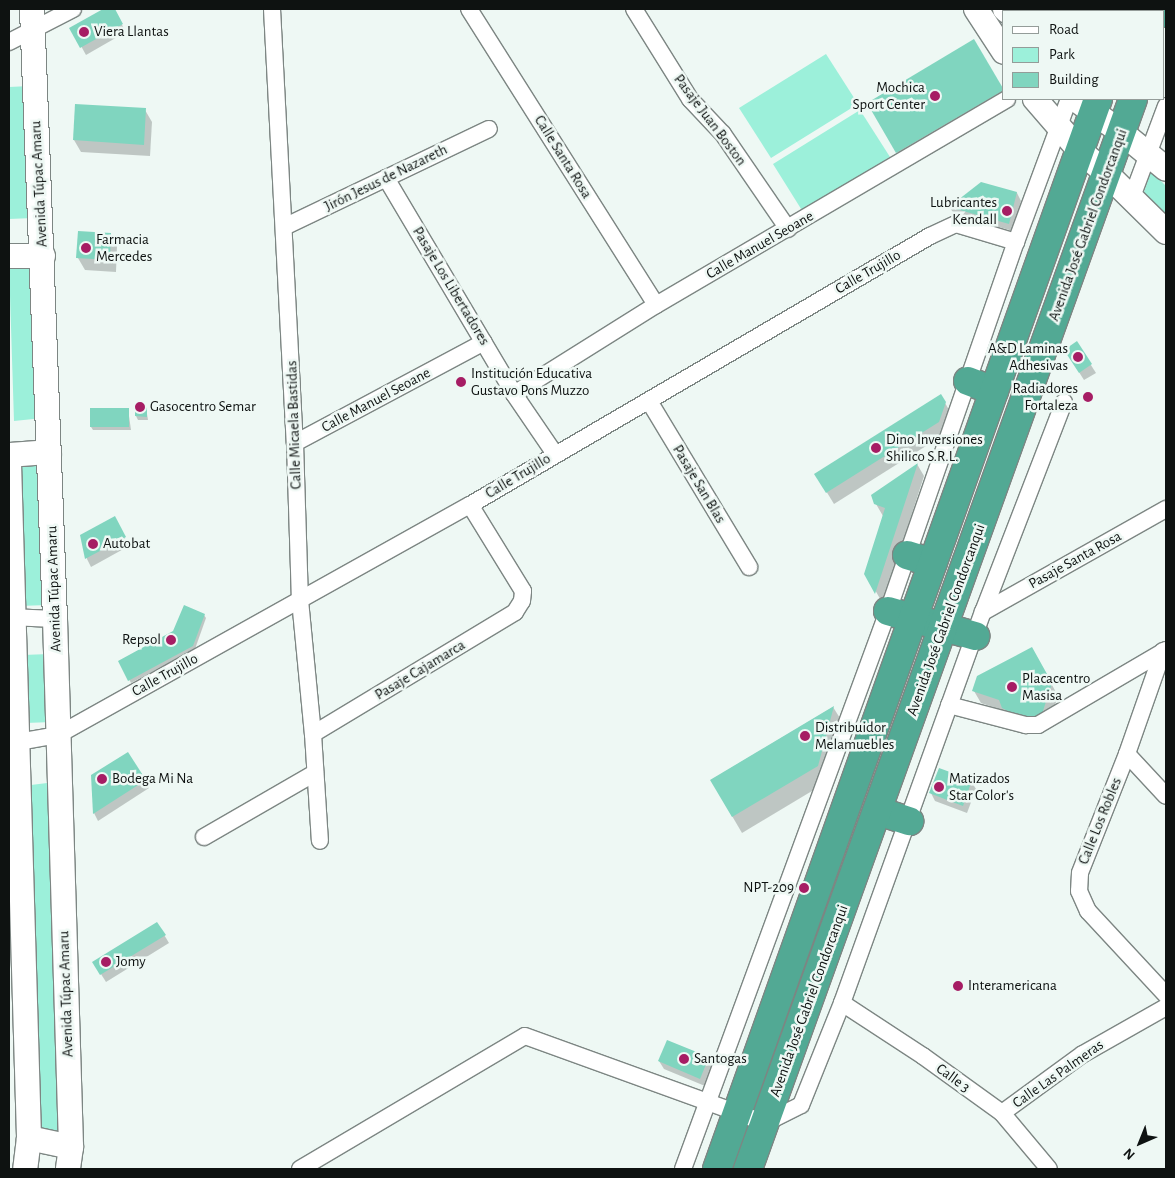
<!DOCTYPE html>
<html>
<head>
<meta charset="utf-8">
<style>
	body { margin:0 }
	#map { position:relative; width:1175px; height:1178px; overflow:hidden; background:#eef8f4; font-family:"Alegreya Sans",sans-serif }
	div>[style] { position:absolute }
	.green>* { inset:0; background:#9cf0da }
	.shadow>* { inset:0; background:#0003 }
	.building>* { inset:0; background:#80d5bf }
	.roads { filter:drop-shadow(1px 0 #7d8683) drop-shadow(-1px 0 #7d8683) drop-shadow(0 1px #7d8683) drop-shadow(0 -1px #7d8683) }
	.street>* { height:16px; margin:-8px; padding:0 8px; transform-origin:8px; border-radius:8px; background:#fff }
	.secondary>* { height:24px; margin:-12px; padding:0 12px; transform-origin:12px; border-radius:12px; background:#fff }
	.highway>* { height:28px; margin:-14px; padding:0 14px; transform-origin:14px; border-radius:14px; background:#52a994 }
	.dots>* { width:14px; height:14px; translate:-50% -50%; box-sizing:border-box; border:2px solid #eef8f4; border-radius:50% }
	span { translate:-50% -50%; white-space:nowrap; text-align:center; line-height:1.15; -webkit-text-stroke:5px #eef8f4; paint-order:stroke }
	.poi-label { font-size:15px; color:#0e1211 }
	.left { translate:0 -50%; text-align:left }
	.right { translate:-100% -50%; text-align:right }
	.street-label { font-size:15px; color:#0e1211 }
	.frame { position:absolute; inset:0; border:10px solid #0e1211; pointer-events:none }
	.legend { position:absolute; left:1002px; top:10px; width:162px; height:90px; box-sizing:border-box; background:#eef8f4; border:1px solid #949c99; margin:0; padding:6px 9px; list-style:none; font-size:15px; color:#0e1211 }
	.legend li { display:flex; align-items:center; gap:10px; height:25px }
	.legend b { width:25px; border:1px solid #949c99 }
	.north { position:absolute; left:1115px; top:1118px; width:50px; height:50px; -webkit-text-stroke:4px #eef8f4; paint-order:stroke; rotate:224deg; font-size:14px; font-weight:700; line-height:20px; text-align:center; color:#0e1211 }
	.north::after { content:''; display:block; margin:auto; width:18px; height:22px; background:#0e1211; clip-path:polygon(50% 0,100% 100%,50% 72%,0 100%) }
</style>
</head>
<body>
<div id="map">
	<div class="green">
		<div style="clip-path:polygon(826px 54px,858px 104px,771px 158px,739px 108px)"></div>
		<div style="clip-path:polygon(30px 86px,33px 218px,9px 219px,9px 87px)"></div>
		<div style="clip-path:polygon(860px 110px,890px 157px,803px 212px,773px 164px)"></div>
		<div style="clip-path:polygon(1151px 171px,1166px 186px,1166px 219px,1143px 195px)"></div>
		<div style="clip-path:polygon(9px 264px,37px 265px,43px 418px,14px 421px)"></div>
		<div style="clip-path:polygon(16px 464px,45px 464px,48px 605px,19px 606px)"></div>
		<div style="clip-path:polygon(50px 654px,53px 722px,25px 723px,22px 655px)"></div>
		<div style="clip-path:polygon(55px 782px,60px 1137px,37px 1130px,31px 785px)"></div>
	</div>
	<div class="shadow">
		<div style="clip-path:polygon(106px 9px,113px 9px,126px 32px,86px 55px,71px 28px)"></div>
		<div style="clip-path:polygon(974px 41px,1012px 107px,907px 168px,868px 103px)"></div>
		<div style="clip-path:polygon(145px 110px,152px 122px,150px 156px,81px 152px,74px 140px)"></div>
		<div style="clip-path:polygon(981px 184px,1017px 193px,1021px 201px,1013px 231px,955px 215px,950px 208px)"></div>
		<div style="clip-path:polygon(110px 234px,117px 246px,116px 272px,85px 270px,78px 258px)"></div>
		<div style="clip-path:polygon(1077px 343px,1096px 373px,1084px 380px,1070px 358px)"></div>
		<div style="clip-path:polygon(945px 403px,952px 415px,945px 434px,834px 504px,823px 486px)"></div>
		<div style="clip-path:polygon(146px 408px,148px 420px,138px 420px,136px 416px)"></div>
		<div style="clip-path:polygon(128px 409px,131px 430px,93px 430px,91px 427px)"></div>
		<div style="clip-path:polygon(917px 464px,924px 476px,883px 604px,866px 574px,883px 516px,876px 504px)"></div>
		<div style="clip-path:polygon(114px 518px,129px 546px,91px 567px,87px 559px,82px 536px)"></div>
		<div style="clip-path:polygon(204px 615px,206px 618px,195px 649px,131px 683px,120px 662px)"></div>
		<div style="clip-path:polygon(1039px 661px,1058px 696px,1048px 726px,1038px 734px,1010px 721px,1004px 711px,981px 703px,974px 691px)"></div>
		<div style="clip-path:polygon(833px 707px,843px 723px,827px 782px,742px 833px,711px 780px)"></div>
		<div style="clip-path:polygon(92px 776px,145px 781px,149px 788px,98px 821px,94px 813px)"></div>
		<div style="clip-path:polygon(971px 781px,976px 789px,967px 813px,935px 801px,931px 793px)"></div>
		<div style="clip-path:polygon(157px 923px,169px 943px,106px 982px,94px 963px)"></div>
		<div style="clip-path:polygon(708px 1058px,713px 1066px,705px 1086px,664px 1069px,659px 1061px)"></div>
	</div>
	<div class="building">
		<div style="clip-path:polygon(103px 9px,115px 9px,123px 24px,80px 48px,69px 28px)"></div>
		<div style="clip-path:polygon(974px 39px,1004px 90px,896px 153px,867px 103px)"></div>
		<div style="clip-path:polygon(75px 104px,146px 108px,144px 145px,73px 140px)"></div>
		<div style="clip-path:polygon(981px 182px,1017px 192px,1009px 224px,949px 207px)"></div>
		<div style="clip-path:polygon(78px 231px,111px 233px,110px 260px,76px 258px)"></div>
		<div style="clip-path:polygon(1077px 341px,1092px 364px,1079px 373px,1064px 350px)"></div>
		<div style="clip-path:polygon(941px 394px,946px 402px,939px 422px,826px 493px,814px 474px)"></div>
		<div style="clip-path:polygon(135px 407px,147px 407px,147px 417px,135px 416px)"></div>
		<div style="clip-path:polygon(90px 408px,129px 408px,129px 427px,90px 427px)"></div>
		<div style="clip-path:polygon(918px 463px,875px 594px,864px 574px,885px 508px,874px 504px,871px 495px)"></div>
		<div style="clip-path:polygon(115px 516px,126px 537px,85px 559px,80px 535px)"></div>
		<div style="clip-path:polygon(184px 605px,205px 614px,193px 646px,128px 681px,118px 661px,173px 631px)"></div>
		<div style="clip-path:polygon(1032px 647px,1052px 683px,1042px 714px,1031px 723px,1002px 708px,999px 700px,972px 691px,977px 676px)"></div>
		<div style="clip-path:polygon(834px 706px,818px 766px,732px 817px,710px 780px)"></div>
		<div style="clip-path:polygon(128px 752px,146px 780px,93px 814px,91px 775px)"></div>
		<div style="clip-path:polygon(939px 768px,972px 780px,963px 806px,929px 793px)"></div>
		<div style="clip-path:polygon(157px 922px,166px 935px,100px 975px,92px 962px)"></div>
		<div style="clip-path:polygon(667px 1040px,709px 1057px,700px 1079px,658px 1061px)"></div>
	</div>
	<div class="roads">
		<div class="street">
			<div style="left:272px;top:9px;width:435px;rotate:87deg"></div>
			<div style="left:295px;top:443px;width:157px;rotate:88.2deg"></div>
			<div style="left:300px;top:600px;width:135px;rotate:84.5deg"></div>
			<div style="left:313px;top:734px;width:107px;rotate:86.3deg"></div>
			<div style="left:469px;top:9px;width:350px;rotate:57.7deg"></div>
			<div style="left:634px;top:9px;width:106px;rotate:58.1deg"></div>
			<div style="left:690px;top:99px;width:48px;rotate:46.7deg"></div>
			<div style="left:723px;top:134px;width:115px;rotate:55.6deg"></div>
			<div style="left:1101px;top:11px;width:2px;rotate:-63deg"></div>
			<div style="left:9px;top:42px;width:72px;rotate:-27.3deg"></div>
			<div style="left:386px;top:178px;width:251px;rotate:59.3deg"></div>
			<div style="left:514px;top:394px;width:73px;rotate:55.7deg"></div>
			<div style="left:1132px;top:197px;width:97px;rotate:-69.5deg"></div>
			<div style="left:284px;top:227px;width:227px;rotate:-25.6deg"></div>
			<div style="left:514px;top:394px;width:168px;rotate:-32.1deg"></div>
			<div style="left:656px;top:305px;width:407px;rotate:-30.4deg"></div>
			<div style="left:649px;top:401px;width:194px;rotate:58.9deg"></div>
			<div style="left:295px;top:443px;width:214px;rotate:-28.1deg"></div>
			<div style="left:983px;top:612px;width:210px;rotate:-29.4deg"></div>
			<div style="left:9px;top:617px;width:46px;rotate:2.5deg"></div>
			<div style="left:1163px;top:651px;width:109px;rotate:109.3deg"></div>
			<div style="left:1127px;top:754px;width:128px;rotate:111.6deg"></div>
			<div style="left:1080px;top:873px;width:18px;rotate:93deg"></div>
			<div style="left:1079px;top:891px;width:22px;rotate:66deg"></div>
			<div style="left:1088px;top:911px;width:115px;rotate:47.1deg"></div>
			<div style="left:949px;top:705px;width:80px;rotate:14.6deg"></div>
			<div style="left:1026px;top:725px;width:12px"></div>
			<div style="left:1038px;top:725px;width:148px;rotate:-30.4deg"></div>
			<div style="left:313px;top:734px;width:236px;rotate:-31.1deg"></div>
			<div style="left:515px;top:612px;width:13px;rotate:-58deg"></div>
			<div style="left:522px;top:601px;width:10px;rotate:-84deg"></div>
			<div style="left:523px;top:591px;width:101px;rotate:-121.6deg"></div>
			<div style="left:18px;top:742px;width:41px;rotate:-9.9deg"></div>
			<div style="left:58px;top:735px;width:472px;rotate:-29.2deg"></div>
			<div style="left:470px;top:505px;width:533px;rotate:-30.32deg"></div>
			<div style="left:930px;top:236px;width:29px;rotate:-25deg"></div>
			<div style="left:956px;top:224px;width:63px;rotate:16.7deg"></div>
			<div style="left:1127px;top:754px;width:57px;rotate:47.1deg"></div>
			<div style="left:204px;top:837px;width:128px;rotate:-30deg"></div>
			<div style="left:842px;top:1003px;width:97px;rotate:33.2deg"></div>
			<div style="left:923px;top:1056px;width:97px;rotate:35.8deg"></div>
			<div style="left:1002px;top:1113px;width:73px;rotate:50deg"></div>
			<div style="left:1002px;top:1113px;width:100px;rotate:-36.1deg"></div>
			<div style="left:1083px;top:1054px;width:95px;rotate:-29.5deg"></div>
			<div style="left:300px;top:1169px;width:261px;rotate:-30.6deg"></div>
			<div style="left:525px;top:1036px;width:255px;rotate:19.9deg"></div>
			<div style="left:765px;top:1123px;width:40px;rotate:-26.6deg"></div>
			<div style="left:801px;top:1105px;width:110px;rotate:-68.1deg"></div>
			<div style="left:842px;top:1003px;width:416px;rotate:-70.2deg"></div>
			<div style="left:983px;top:612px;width:225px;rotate:-68.9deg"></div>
			<div style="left:683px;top:1169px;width:594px;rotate:-69.83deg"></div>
			<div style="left:888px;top:611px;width:391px;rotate:-70.9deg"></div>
			<div style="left:1016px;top:242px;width:153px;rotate:-69.7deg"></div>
		</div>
		<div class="secondary">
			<div style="left:32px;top:9px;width:610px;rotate:87.84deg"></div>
			<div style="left:55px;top:619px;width:528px;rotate:88.26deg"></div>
			<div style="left:71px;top:1147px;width:22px;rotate:98deg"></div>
			<div style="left:976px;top:9px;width:51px;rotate:56.9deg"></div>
			<div style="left:1005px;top:9px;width:3px;rotate:45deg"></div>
			<div style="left:1035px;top:99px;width:69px;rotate:49.1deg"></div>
			<div style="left:1080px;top:151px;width:34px;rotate:40deg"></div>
			<div style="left:1106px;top:173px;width:84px;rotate:44.5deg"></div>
			<div style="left:1075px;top:99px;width:57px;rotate:35.7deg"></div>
			<div style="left:1121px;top:132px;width:58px;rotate:39.4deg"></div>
			<div style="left:9px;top:256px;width:34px"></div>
			<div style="left:9px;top:455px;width:40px;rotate:-4.3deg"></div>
			<div style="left:9px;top:463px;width:675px;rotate:88.3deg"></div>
			<div style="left:29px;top:1138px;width:31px;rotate:97deg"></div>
			<div style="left:29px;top:1138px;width:43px;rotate:12.1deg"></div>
		</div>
		<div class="highway">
			<div style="left:1130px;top:11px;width:2px;rotate:-90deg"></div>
			<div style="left:1164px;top:13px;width:4px;rotate:-76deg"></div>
			<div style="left:968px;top:381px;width:28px;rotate:21deg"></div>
			<div style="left:907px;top:555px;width:27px;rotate:17deg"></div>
			<div style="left:888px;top:611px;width:91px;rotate:16deg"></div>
			<div style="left:878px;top:811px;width:33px;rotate:18deg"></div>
			<div style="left:717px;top:1169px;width:1136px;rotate:-70.4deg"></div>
			<div style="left:748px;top:1169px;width:1137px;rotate:-70.21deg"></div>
		</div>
	</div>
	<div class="dots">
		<div style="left:84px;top:32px;background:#a61d64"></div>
		<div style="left:935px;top:96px;background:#a61d64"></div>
		<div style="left:1007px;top:211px;background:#a61d64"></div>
		<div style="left:86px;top:248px;background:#a61d64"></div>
		<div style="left:1078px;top:357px;background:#a61d64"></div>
		<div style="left:461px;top:382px;background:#a61d64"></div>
		<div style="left:1088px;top:397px;background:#a61d64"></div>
		<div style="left:140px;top:407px;background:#a61d64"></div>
		<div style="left:876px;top:448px;background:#a61d64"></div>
		<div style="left:93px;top:544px;background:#a61d64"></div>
		<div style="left:171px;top:640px;background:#a61d64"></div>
		<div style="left:1012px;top:687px;background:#a61d64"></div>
		<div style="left:805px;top:736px;background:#a61d64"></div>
		<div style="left:102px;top:779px;background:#a61d64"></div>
		<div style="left:939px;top:787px;background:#a61d64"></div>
		<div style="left:804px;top:888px;background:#a61d64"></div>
		<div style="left:106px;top:962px;background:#a61d64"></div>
		<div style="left:958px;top:986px;background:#a61d64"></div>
		<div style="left:684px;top:1059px;background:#a61d64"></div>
	</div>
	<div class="poi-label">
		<span class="left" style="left:94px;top:32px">Viera Llantas</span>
		<span class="right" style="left:925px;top:96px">Mochica<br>Sport Center</span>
		<span class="right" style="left:997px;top:211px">Lubricantes<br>Kendall</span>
		<span class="left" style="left:96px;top:248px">Farmacia<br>Mercedes</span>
		<span class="right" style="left:1068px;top:357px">A&amp;D Laminas<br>Adhesivas</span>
		<span class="left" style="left:471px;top:382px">Institución Educativa<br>Gustavo Pons Muzzo</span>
		<span class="right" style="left:1078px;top:397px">Radiadores<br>Fortaleza</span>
		<span class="left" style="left:150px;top:407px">Gasocentro Semar</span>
		<span class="left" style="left:886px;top:448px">Dino Inversiones<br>Shilico S.R.L.</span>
		<span class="left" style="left:103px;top:544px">Autobat</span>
		<span class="right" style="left:161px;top:640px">Repsol</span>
		<span class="left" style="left:1022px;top:687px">Placacentro<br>Masisa</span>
		<span class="left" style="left:815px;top:736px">Distribuidor<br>Melamuebles</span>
		<span class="left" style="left:949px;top:787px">Matizados<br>Star Color's</span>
		<span class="left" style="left:112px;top:779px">Bodega Mi Na</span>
		<span class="right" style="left:794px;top:888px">NPT-209</span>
		<span class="left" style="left:116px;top:962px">Jomy</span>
		<span class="left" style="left:968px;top:986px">Interamericana</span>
		<span class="left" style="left:694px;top:1059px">Santogas</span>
	</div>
	<div class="street-label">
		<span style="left:710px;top:120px;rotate:53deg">Pasaje Juan Boston</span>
		<span style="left:563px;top:157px;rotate:58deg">Calle Santa Rosa</span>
		<span style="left:386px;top:178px;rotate:-26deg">Jirón Jesus de Nazareth</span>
		<span style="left:39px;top:184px;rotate:-93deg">Avenida Túpac Amaru</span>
		<span style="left:1088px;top:225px;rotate:-70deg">Avenida José Gabriel Condorcanqui</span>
		<span style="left:760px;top:245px;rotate:-30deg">Calle Manuel Seoane</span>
		<span style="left:868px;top:272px;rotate:-30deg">Calle Trujillo</span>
		<span style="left:451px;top:286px;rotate:59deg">Pasaje Los Libertadores</span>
		<span style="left:376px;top:400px;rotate:-28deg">Calle Manuel Seoane</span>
		<span style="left:294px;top:425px;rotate:-92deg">Calle Micaela Bastidas</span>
		<span style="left:518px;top:476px;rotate:-31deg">Calle Trujillo</span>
		<span style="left:699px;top:484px;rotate:59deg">Pasaje San Blas</span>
		<span style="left:1075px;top:560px;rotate:-29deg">Pasaje Santa Rosa</span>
		<span style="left:54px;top:589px;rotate:-92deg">Avenida Túpac Amaru</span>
		<span style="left:946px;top:620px;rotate:-70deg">Avenida José Gabriel Condorcanqui</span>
		<span style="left:420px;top:670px;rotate:-31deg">Pasaje Cajamarca</span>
		<span style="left:165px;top:675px;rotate:-29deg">Calle Trujillo</span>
		<span style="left:1100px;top:821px;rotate:-68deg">Calle Los Robles</span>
		<span style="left:66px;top:994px;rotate:-92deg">Avenida Túpac Amaru</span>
		<span style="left:809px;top:1001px;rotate:-70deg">Avenida José Gabriel Condorcanqui</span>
		<span style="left:1058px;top:1074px;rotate:-35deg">Calle Las Palmeras</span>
		<span style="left:953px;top:1078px;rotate:36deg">Calle 3</span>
	</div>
	<div class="frame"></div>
	<ul class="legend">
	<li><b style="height:6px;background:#fff"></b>Road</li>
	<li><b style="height:14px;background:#9cf0da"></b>Park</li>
	<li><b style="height:14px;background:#80d5bf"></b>Building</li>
	</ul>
	<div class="north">N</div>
</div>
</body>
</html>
